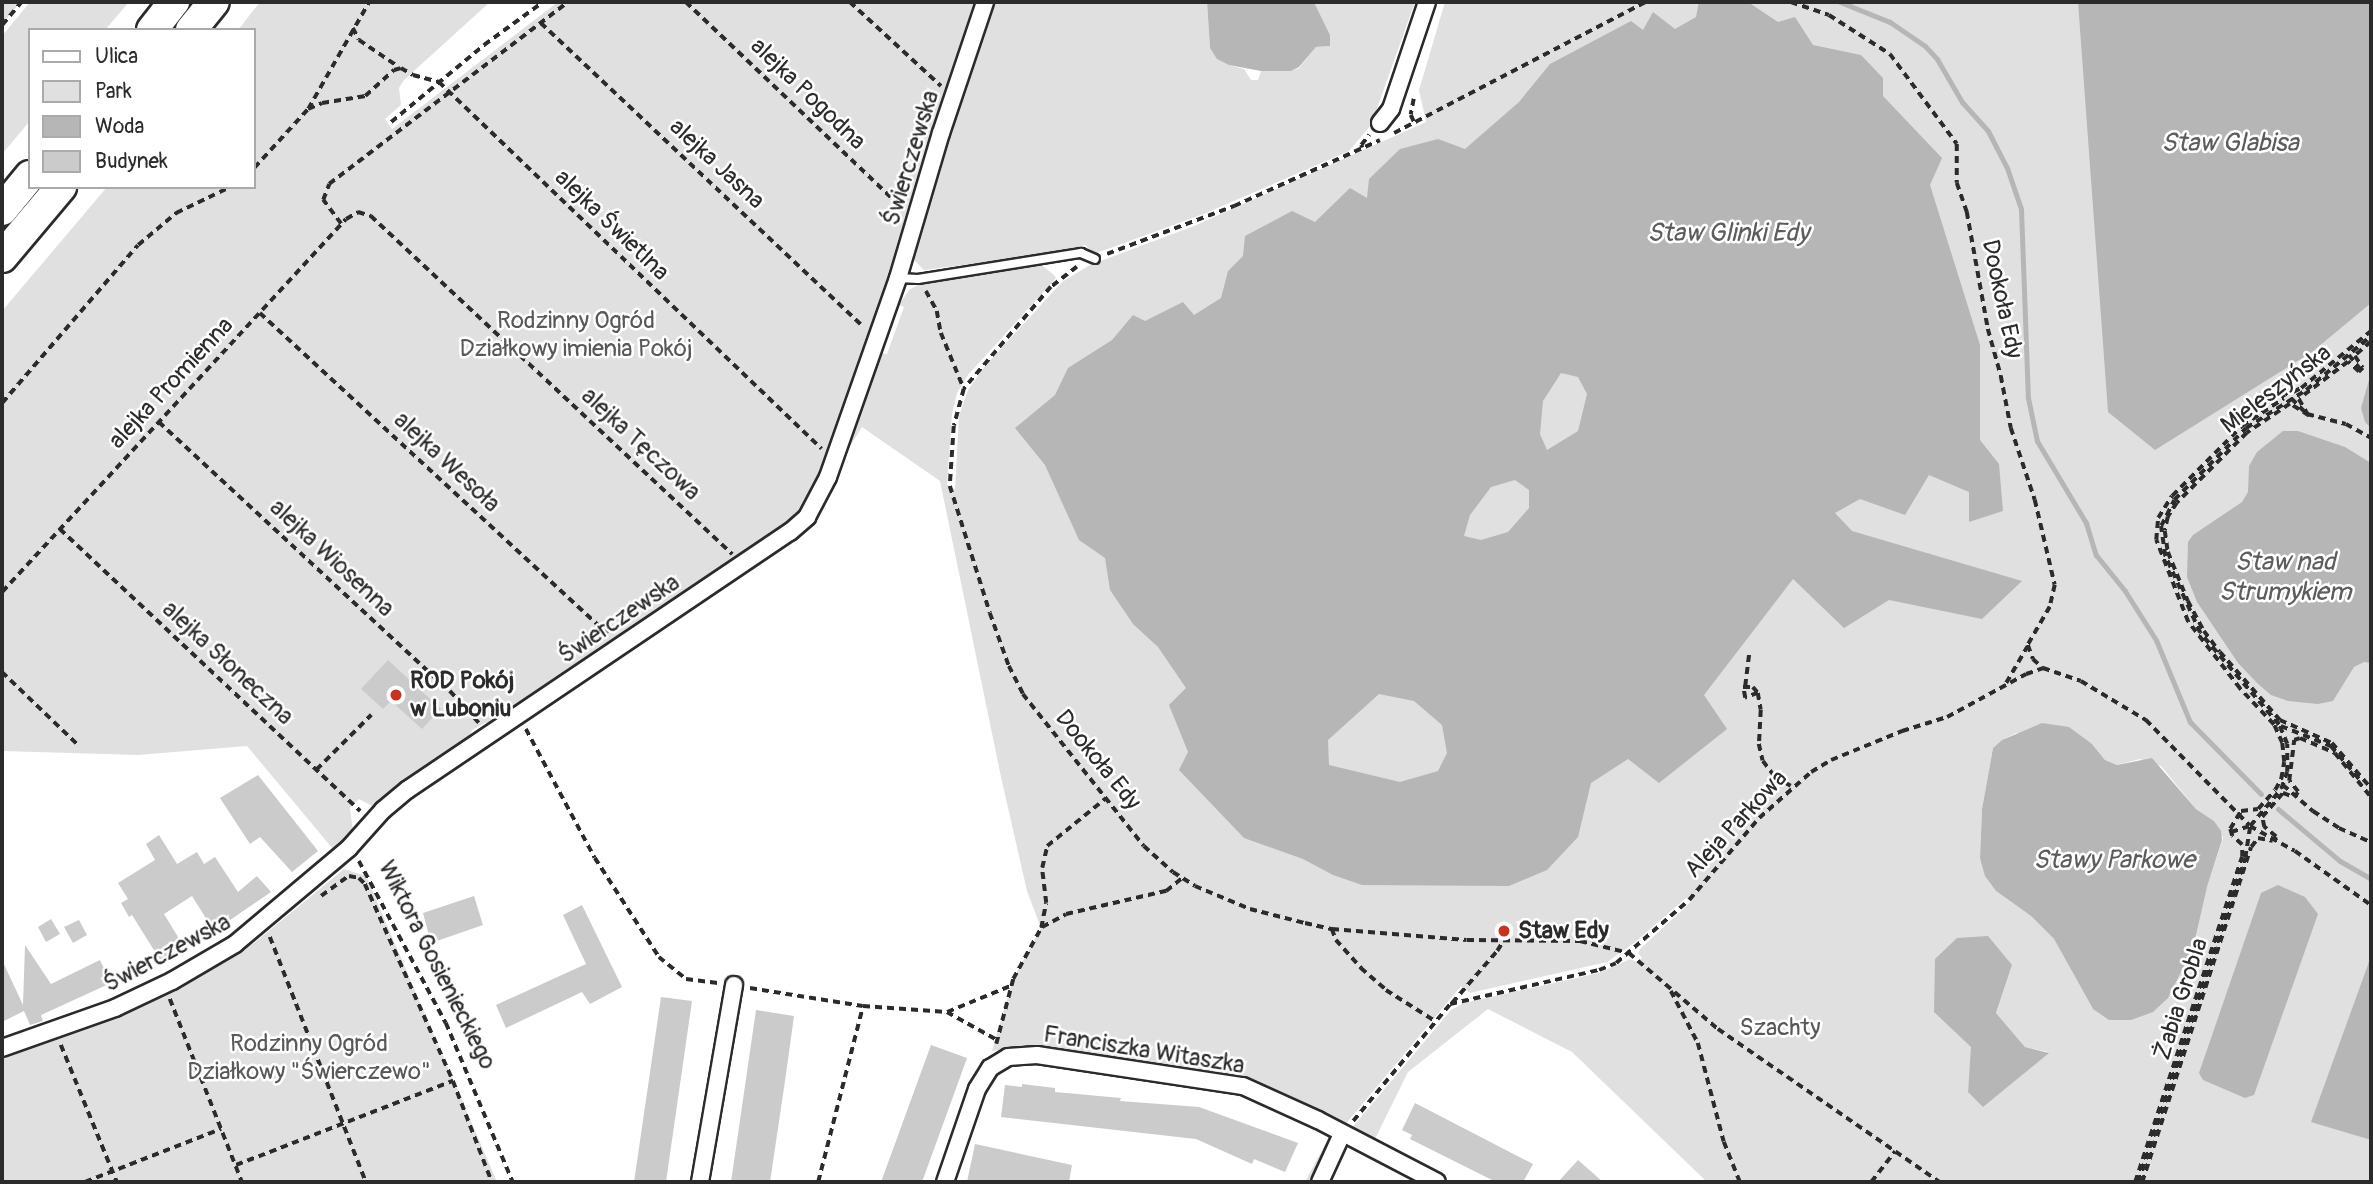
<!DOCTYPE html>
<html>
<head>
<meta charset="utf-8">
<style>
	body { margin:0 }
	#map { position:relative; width:2373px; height:1184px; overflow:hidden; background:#fff; font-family:Pangolin,sans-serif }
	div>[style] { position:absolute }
	.green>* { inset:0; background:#e0e0e0 }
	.water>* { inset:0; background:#b6b6b6 }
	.stream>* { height:5px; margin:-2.5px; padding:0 2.5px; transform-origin:2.5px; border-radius:2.5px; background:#b6b6b6 }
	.building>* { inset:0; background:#cbcbcb }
	.path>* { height:3.5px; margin-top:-1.75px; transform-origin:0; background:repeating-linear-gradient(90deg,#2b2b2b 0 7px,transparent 0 12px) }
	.roads { filter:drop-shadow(2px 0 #2b2b2b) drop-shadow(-2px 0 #2b2b2b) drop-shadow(0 2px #2b2b2b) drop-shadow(0 -2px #2b2b2b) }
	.service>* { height:8px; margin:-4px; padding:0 4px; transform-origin:4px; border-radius:4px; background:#fff }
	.minor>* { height:16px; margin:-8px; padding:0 8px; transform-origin:8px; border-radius:8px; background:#fff }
	.motorway>* { height:30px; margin:-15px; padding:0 15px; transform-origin:15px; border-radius:15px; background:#fff }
	.dots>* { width:19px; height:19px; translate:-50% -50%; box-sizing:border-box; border:4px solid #fff; border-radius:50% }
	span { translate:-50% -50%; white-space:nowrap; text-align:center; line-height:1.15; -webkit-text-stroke:5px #fff; paint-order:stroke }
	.street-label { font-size:24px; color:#2b2b2b }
	.park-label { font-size:24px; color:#585858 }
	.poi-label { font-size:24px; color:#2b2b2b; font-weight:700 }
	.left { translate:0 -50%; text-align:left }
	.water-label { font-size:26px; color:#5c5c5c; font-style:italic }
	.frame { position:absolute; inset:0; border:4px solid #2b2b2b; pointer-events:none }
	.legend { position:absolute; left:28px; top:28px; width:228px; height:161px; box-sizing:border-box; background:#fff; border:2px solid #aaa; margin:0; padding:9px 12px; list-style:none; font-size:21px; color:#2b2b2b }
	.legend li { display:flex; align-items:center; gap:14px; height:35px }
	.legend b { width:35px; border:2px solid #aaa }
</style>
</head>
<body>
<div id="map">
	<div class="green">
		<div style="clip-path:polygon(2px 2px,20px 2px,2px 25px)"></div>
		<div style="clip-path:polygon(30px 2px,129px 2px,105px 30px,30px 30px,30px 121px,2px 154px,2px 36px)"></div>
		<div style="clip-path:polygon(260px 2px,490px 2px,404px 80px,399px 88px,401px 105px,385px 119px,392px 129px,558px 2px,974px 2px,890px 279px,807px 508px,496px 721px,485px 723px,472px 730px,470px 736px,406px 780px,374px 807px,359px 799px,350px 808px,353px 831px,333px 849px,247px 746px,138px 755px,2px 751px,2px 311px,107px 187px,254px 187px,254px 30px,238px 30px)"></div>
		<div style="clip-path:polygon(991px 2px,1207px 2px,1210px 48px,1229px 65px,1244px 69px,1251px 80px,1258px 80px,1261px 71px,1291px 71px,1299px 68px,1316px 47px,1330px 46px,1330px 35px,1314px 2px,1415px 2px,1371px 125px,1349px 151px,1206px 213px,1094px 254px,1085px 245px,1042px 255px,924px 270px,911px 257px)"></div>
		<div style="clip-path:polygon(evenodd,1445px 2px,2371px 2px,2371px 956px,2312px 1121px,2371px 1140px,2371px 1182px,1707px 1182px,1572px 1052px,1488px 1009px,1408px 1072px,1374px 1141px,1351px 1129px,1451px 1010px,1464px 1003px,1599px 973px,1630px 959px,1637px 962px,1642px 958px,1638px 953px,1640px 949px,1691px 902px,1686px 898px,1634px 943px,1607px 962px,1470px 993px,1461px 986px,1344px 1126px,1285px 1099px,1025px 1047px,992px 1051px,1013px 979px,1041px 928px,1027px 891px,1001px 777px,940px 481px,862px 427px,839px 464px,878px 353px,887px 354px,904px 307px,899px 305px,909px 290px,918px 285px,1040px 264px,1053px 274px,1056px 278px,968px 375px,957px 393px,952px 414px,947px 485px,955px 489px,959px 416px,968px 390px,985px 366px,1062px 282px,1090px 265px,1194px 226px,1426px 122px,1419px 90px,1445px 2px,2016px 733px,2092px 744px,2105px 760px,2117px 765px,2140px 759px,2161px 766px,2196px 809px,2214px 821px,2223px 838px,2207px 887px,2093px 1009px,2054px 939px,2031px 916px,1996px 891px,1980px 858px,1982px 809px,1993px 748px,2002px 740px,2016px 733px,1445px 2px,2012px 965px,1996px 1013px,2025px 1047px,2048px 1052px,1968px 1092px,1972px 1047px,2012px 965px)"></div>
		<div style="clip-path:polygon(344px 869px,366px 876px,497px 1182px,2px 1182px,2px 1056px,104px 1021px,192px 981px,254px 943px)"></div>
		<div style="clip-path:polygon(1327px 1141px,1327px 1152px,1314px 1182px,1305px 1182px)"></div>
	</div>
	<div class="water">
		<div style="clip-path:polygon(1207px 2px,1314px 2px,1330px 35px,1330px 46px,1316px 47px,1299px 67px,1291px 71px,1261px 71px,1229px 65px,1217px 59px,1210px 48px)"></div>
		<div style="clip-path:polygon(evenodd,1699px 2px,1748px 2px,1778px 22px,1795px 17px,1813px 45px,1861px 55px,1883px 78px,1883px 96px,1942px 158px,1930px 185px,1980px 345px,1980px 440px,1999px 464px,2003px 511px,1969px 522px,1969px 492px,1929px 475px,1905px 515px,1860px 499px,1835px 513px,1852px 531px,2022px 581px,1982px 619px,1889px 600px,1844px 628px,1793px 579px,1704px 695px,1727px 729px,1659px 783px,1628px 759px,1591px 783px,1578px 837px,1547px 870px,1509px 886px,1362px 885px,1333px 875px,1303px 859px,1244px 838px,1179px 770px,1188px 752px,1169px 705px,1186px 688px,1158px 647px,1133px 624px,1110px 590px,1105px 558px,1079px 540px,1045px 465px,1015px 428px,1055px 395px,1068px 368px,1112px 340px,1133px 315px,1145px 321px,1183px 302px,1194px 315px,1221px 298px,1228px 271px,1243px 256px,1245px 236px,1292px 211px,1315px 222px,1350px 188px,1367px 198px,1369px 179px,1400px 149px,1438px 139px,1465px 149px,1519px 102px,1550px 64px,1631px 21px,1643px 30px,1653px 12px,1675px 29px,1696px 17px,1699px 2px,1561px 373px,1578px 377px,1587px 394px,1578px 431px,1547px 450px,1540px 434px,1543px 401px,1561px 373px,1699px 2px,1515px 480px,1529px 490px,1529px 508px,1508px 532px,1481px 540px,1464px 536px,1470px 515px,1491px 487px,1515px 480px,1699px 2px,1379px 694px,1414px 701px,1442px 725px,1447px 753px,1438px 771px,1400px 782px,1329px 765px,1328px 740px,1379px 694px)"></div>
		<div style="clip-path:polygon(2078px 2px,2371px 2px,2371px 303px,2312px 352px,2155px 450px,2108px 412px)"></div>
		<div style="clip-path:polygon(2371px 373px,2371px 428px,2365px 422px,2361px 408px)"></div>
		<div style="clip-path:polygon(2283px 431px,2298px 431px,2345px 447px,2371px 463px,2371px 663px,2364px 662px,2354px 667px,2333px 701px,2318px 704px,2288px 701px,2271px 695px,2258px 684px,2238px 663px,2197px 602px,2187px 577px,2188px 542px,2193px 535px,2242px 502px,2248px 492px,2249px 466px,2257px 452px)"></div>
		<div style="clip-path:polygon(2042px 723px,2069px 727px,2092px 744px,2105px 760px,2117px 765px,2152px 758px,2196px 809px,2214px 821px,2221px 831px,2222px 840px,2207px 887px,2193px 948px,2168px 998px,2153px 1012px,2131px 1020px,2109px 1020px,2093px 1009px,2054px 939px,2031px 916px,1996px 891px,1985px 876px,1980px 858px,1982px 809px,1993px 748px,2002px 740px)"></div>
		<div style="clip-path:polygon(2278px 885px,2305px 897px,2318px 914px,2254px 1095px,2245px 1098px,2203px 1080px,2199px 1073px,2261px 893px)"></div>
		<div style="clip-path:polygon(1988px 936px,2012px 965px,1996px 1013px,2025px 1047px,2049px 1053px,1983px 1107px,1968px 1092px,1971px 1047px,1934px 1012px,1935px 959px,1957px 938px)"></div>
		<div style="clip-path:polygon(2371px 956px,2371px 1140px,2311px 1122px)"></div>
	</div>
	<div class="stream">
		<div style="left:1840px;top:2px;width:54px;rotate:21.8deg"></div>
		<div style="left:1890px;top:22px;width:42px;rotate:34.4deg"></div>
		<div style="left:1925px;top:46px;width:18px;rotate:47deg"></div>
		<div style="left:1937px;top:59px;width:50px;rotate:59.8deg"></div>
		<div style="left:1962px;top:102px;width:39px;rotate:48deg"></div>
		<div style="left:1988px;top:131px;width:42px;rotate:62.8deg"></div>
		<div style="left:2007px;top:168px;width:43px;rotate:71.1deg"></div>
		<div style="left:2021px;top:209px;width:189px;rotate:87.9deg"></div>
		<div style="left:2028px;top:398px;width:44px;rotate:78.2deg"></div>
		<div style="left:2037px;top:441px;width:96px;rotate:59.1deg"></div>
		<div style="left:2086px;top:523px;width:34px;rotate:73deg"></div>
		<div style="left:2096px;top:555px;width:46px;rotate:51.1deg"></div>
		<div style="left:2125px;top:591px;width:58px;rotate:57.7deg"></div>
		<div style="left:2156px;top:640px;width:89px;rotate:67.5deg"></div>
		<div style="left:2190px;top:722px;width:101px;rotate:45.4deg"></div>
		<div style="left:2278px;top:809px;width:81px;rotate:40deg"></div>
		<div style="left:2340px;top:861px;width:36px;rotate:30deg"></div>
	</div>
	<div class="building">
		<div style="clip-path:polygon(388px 660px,441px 709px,422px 729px,391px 701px,383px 709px,361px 689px)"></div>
		<div style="clip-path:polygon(258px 775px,318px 851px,292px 872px,260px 837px,250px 844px,220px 798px)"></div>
		<div style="clip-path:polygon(159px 835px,177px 864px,197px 852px,204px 864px,215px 857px,238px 892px,257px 876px,271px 892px,214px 931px,192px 896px,164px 914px,186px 950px,162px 963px,132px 915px,129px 917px,121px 903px,128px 899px,118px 883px,155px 860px,146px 844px)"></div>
		<div style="clip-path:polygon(474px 896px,483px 925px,431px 943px,423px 913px)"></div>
		<div style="clip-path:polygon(582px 905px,622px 987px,590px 1004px,582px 992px,506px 1028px,496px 1005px,586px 964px,563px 915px)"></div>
		<div style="clip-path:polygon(51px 919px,60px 934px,46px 942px,38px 927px)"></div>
		<div style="clip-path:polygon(79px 920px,87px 935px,73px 943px,64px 927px)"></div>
		<div style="clip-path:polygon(25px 945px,51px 984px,100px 960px,111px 983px,41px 1015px,43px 1021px,30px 1025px,24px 1011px,2px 1022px,2px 960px,23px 1005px)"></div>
		<div style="clip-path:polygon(661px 997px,692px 1001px,671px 1147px,666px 1182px,634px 1182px)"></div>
		<div style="clip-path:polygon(756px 1010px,794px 1016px,785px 1081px,770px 1182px,731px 1182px)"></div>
		<div style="clip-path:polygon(931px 1045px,967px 1058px,950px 1105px,922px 1182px,881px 1182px)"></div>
		<div style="clip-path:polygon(1022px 1084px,1055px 1088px,1055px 1092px,1121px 1098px,1120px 1101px,1199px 1107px,1298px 1143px,1285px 1172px,1254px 1159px,1252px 1164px,1196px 1139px,1001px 1117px,1005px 1085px,1022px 1087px)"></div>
		<div style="clip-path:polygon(1415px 1103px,1533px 1164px,1523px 1182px,1496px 1182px,1410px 1139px,1412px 1135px,1402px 1130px)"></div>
		<div style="clip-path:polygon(975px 1144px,1072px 1165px,1069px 1182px,967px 1182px)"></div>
		<div style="clip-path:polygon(1578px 1160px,1603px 1182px,1558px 1182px)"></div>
	</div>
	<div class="path">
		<div style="left:686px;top:2px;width:298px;rotate:43.6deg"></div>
		<div style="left:850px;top:2px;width:124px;rotate:42.7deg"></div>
		<div style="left:1791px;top:2px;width:40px;rotate:18.9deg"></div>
		<div style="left:1829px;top:15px;width:72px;rotate:32.6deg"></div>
		<div style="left:1890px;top:54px;width:112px;rotate:53.3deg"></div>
		<div style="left:1957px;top:144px;width:39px;rotate:90deg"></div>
		<div style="left:1957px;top:183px;width:31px;rotate:71deg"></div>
		<div style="left:1967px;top:212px;width:119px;rotate:79.8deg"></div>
		<div style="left:1988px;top:329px;width:49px;rotate:74.5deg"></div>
		<div style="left:2001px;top:376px;width:53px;rotate:79.1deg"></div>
		<div style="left:2011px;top:428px;width:76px;rotate:71.6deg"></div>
		<div style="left:2035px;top:500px;width:87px;rotate:76.8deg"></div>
		<div style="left:2055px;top:585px;width:23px;rotate:103deg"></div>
		<div style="left:2050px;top:607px;width:44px;rotate:120.1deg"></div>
		<div style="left:2028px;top:645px;width:15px;rotate:70deg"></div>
		<div style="left:2033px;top:659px;width:13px;rotate:42deg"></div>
		<div style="left:541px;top:23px;width:442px;rotate:43.3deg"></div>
		<div style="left:2px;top:25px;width:30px;rotate:-50deg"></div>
		<div style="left:353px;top:28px;width:13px;rotate:63deg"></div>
		<div style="left:359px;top:40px;width:48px;rotate:34deg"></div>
		<div style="left:1414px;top:99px;width:16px;rotate:101deg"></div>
		<div style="left:1411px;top:115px;width:10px;rotate:66deg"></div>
		<div style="left:308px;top:109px;width:15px;rotate:-23deg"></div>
		<div style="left:322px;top:103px;width:44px;rotate:-9.2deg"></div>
		<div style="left:365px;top:96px;width:39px;rotate:-42deg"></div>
		<div style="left:394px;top:70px;width:7px;rotate:-16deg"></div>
		<div style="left:401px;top:68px;width:14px;rotate:30deg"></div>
		<div style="left:413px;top:75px;width:27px;rotate:15deg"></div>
		<div style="left:439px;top:82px;width:530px;rotate:43.78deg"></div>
		<div style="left:391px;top:122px;width:121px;rotate:-39.6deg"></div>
		<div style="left:484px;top:45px;width:73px;rotate:-36.1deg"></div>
		<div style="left:1394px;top:133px;width:284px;rotate:-27.5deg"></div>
		<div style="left:1362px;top:148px;width:3px;rotate:-108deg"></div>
		<div style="left:1361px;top:145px;width:13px;rotate:-51deg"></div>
		<div style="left:254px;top:168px;width:80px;rotate:-47.5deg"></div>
		<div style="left:308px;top:109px;width:123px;rotate:-60.3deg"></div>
		<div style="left:341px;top:224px;width:30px;rotate:-127deg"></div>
		<div style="left:323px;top:200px;width:17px;rotate:-69deg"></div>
		<div style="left:329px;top:184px;width:300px;rotate:-37.3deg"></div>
		<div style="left:1107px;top:254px;width:136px;rotate:-20.7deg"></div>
		<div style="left:1234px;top:206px;width:160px;rotate:-24.3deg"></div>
		<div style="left:1077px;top:267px;width:33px;rotate:142deg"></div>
		<div style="left:1051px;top:287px;width:134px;rotate:130.5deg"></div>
		<div style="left:964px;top:389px;width:38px;rotate:105deg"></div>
		<div style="left:954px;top:426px;width:60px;rotate:93.8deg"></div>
		<div style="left:950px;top:486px;width:133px;rotate:72.5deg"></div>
		<div style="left:990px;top:613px;width:56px;rotate:70.3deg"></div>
		<div style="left:1009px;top:666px;width:31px;rotate:63deg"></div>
		<div style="left:1023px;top:694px;width:194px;rotate:51.5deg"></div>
		<div style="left:1144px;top:846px;width:39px;rotate:42deg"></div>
		<div style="left:1173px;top:872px;width:26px;rotate:32deg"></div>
		<div style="left:1195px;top:886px;width:60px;rotate:22.7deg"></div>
		<div style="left:1250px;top:909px;width:57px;rotate:14.3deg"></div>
		<div style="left:1305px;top:923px;width:28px;rotate:13deg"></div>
		<div style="left:1332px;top:929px;width:135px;rotate:4.7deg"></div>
		<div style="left:1467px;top:940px;width:113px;rotate:0.5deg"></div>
		<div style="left:1580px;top:941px;width:50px;rotate:13.8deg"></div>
		<div style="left:1629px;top:953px;width:117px;rotate:40.5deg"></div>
		<div style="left:1718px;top:1029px;width:270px;rotate:34.6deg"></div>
		<div style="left:926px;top:291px;width:23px;rotate:61deg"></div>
		<div style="left:937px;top:311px;width:22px;rotate:80deg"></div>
		<div style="left:941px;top:333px;width:61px;rotate:67.7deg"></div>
		<div style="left:260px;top:313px;width:473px;rotate:42.7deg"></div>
		<div style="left:2371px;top:342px;width:21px;rotate:139deg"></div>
		<div style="left:2355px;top:356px;width:14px;rotate:56deg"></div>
		<div style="left:2363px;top:368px;width:6px;rotate:135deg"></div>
		<div style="left:2359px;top:372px;width:15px;rotate:-138deg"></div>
		<div style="left:2348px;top:362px;width:61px;rotate:142.9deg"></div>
		<div style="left:2299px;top:399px;width:20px;rotate:60deg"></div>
		<div style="left:2309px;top:416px;width:22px;rotate:-148deg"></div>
		<div style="left:2290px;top:404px;width:52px;rotate:146deg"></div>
		<div style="left:2247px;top:433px;width:99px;rotate:135deg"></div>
		<div style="left:2177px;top:503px;width:17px;rotate:123deg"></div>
		<div style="left:2168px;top:517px;width:14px;rotate:102deg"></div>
		<div style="left:2165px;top:531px;width:21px;rotate:82deg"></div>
		<div style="left:2168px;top:552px;width:53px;rotate:67.8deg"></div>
		<div style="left:2188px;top:601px;width:34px;rotate:62deg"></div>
		<div style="left:2204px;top:631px;width:26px;rotate:53deg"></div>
		<div style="left:2220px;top:652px;width:91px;rotate:48.6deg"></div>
		<div style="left:2280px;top:720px;width:57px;rotate:23.9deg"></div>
		<div style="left:2332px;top:743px;width:60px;rotate:49.1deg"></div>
		<div style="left:2349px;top:355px;width:19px;rotate:51deg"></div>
		<div style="left:2283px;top:390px;width:34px;rotate:45deg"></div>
		<div style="left:2307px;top:414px;width:40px;rotate:14.4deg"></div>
		<div style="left:2346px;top:424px;width:29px;rotate:29deg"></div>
		<div style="left:2px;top:403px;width:208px;rotate:-49.3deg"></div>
		<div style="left:138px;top:245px;width:50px;rotate:-40.1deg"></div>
		<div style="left:176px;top:213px;width:60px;rotate:-25.7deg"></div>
		<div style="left:159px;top:422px;width:396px;rotate:42.8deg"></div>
		<div style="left:450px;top:691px;width:43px;rotate:47.8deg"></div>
		<div style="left:60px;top:529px;width:412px;rotate:43.2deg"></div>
		<div style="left:2px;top:592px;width:507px;rotate:-47.32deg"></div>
		<div style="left:346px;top:219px;width:14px;rotate:-30deg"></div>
		<div style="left:358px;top:212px;width:14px;rotate:17deg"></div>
		<div style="left:371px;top:216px;width:495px;rotate:43.1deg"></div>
		<div style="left:2px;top:672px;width:105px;rotate:43.8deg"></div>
		<div style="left:2006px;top:683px;width:42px;rotate:-59.7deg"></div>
		<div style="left:1745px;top:686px;width:32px;rotate:-83deg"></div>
		<div style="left:1758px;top:693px;width:14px;rotate:159deg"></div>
		<div style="left:1745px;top:698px;width:11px;rotate:-100deg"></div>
		<div style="left:1743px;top:687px;width:10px"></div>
		<div style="left:1753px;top:687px;width:8px;rotate:50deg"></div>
		<div style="left:1758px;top:693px;width:17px;rotate:80deg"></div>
		<div style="left:1761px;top:710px;width:34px;rotate:93deg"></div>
		<div style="left:1759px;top:744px;width:17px;rotate:77deg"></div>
		<div style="left:1763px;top:761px;width:20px;rotate:53deg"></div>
		<div style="left:1775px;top:777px;width:18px;rotate:29deg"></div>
		<div style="left:2281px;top:726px;width:54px;rotate:21.8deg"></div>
		<div style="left:2331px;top:746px;width:46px;rotate:49.4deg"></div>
		<div style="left:526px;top:729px;width:146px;rotate:61.9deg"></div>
		<div style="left:595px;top:858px;width:118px;rotate:57.1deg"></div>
		<div style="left:659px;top:957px;width:35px;rotate:39deg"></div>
		<div style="left:686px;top:979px;width:32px;rotate:7deg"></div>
		<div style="left:316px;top:770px;width:78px;rotate:-45deg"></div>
		<div style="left:2283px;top:785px;width:40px;rotate:41deg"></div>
		<div style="left:2313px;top:811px;width:31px;rotate:33deg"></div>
		<div style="left:2339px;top:828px;width:35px;rotate:24deg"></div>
		<div style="left:2231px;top:832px;width:20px;rotate:-18deg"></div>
		<div style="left:2250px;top:826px;width:48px;rotate:-50deg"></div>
		<div style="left:2281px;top:789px;width:18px;rotate:-71deg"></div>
		<div style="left:2287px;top:772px;width:28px;rotate:-90deg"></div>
		<div style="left:2287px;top:744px;width:21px;rotate:-113deg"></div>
		<div style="left:2279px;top:725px;width:121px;rotate:-130.7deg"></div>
		<div style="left:2200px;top:633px;width:85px;rotate:-114.4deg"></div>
		<div style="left:2165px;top:556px;width:30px;rotate:-98deg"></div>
		<div style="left:2161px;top:526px;width:29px;rotate:-63deg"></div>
		<div style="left:2174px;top:500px;width:102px;rotate:-45deg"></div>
		<div style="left:2246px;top:428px;width:71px;rotate:-32.3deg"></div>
		<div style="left:2306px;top:390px;width:85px;rotate:-39.7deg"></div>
		<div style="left:359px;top:861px;width:184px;rotate:61.8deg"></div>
		<div style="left:446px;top:1023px;width:173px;rotate:67.2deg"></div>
		<div style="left:321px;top:896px;width:34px;rotate:-36deg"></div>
		<div style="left:349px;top:876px;width:10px;rotate:11deg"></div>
		<div style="left:359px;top:878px;width:8px;rotate:45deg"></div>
		<div style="left:365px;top:884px;width:216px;rotate:65.9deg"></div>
		<div style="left:453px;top:1081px;width:108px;rotate:68.9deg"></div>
		<div style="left:1042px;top:927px;width:27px;rotate:-28deg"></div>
		<div style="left:1066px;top:914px;width:103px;rotate:-13deg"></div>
		<div style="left:1166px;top:891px;width:21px;rotate:-39deg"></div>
		<div style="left:1332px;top:929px;width:12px;rotate:70deg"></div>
		<div style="left:1336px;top:940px;width:38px;rotate:48deg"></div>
		<div style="left:1361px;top:968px;width:33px;rotate:41deg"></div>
		<div style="left:1386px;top:990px;width:58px;rotate:32.3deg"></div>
		<div style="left:270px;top:937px;width:263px;rotate:68.6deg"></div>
		<div style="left:750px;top:988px;width:114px;rotate:9.1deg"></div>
		<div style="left:863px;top:1006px;width:84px;rotate:4.1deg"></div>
		<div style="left:947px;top:1012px;width:68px;rotate:-22.4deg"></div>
		<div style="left:1671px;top:991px;width:59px;rotate:62.6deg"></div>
		<div style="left:1698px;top:1043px;width:102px;rotate:75.3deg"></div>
		<div style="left:1724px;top:1142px;width:43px;rotate:68.2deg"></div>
		<div style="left:170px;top:999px;width:197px;rotate:68.5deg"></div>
		<div style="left:1452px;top:1003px;width:69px;rotate:-49.1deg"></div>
		<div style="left:1497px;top:951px;width:13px;rotate:-58deg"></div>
		<div style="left:947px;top:1012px;width:57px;rotate:29.2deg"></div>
		<div style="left:996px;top:1044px;width:67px;rotate:-75.3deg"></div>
		<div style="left:1013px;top:979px;width:58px;rotate:-61.2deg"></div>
		<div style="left:1041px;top:928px;width:25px;rotate:-79deg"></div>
		<div style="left:1046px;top:903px;width:35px;rotate:-97deg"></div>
		<div style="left:1042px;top:868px;width:23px;rotate:-77deg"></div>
		<div style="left:1047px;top:846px;width:76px;rotate:-39.1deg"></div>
		<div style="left:61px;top:1045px;width:148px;rotate:67.8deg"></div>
		<div style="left:1353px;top:1121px;width:152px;rotate:-50.3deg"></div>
		<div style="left:1450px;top:1004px;width:153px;rotate:-12.9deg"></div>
		<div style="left:1599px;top:970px;width:18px;rotate:-22deg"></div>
		<div style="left:1616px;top:963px;width:96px;rotate:-40.8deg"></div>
		<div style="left:1689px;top:900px;width:108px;rotate:-49.5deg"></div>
		<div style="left:1759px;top:818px;width:69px;rotate:-41.5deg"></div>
		<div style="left:1811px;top:772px;width:23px;rotate:-31deg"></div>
		<div style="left:1831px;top:760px;width:77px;rotate:-22.2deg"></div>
		<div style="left:1902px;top:731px;width:47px;rotate:-17.3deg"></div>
		<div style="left:1947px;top:717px;width:90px;rotate:-28.6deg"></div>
		<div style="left:2026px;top:674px;width:18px;rotate:-19deg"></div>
		<div style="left:2043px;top:668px;width:40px;rotate:18.9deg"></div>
		<div style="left:2081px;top:681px;width:76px;rotate:31deg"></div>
		<div style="left:2146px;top:720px;width:148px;rotate:45.5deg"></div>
		<div style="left:2250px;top:826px;width:51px;rotate:29.1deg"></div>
		<div style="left:2295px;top:851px;width:93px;rotate:35.4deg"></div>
		<div style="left:236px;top:1165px;width:233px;rotate:-21.2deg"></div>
		<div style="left:85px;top:1182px;width:146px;rotate:-21.3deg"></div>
		<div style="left:818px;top:1182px;width:182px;rotate:-75.7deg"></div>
		<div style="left:1871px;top:1182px;width:39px;rotate:-52deg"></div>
		<div style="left:2135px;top:1182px;width:342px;rotate:-71.8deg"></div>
		<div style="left:2242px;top:857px;width:12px;rotate:-90deg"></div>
		<div style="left:2242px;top:845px;width:13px;rotate:-138deg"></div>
		<div style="left:2232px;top:836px;width:7px;rotate:-106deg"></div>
		<div style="left:2230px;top:829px;width:21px;rotate:-59deg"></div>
		<div style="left:2241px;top:811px;width:17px;rotate:-7deg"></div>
		<div style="left:2258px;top:809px;width:25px;rotate:-48deg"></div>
		<div style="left:2275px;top:790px;width:13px;rotate:-61deg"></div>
		<div style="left:2281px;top:779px;width:17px;rotate:-80deg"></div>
		<div style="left:2284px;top:762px;width:19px;rotate:-96deg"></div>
		<div style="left:2282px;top:743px;width:20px;rotate:-114deg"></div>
		<div style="left:2274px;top:725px;width:50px;rotate:-133.4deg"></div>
		<div style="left:2240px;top:689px;width:85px;rotate:-127.8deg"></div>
		<div style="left:2188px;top:622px;width:88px;rotate:-111.3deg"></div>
		<div style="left:2156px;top:540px;width:22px;rotate:-85deg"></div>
		<div style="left:2158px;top:518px;width:26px;rotate:-58deg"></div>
		<div style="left:2172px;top:496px;width:99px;rotate:-45deg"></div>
		<div style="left:2242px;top:426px;width:50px;rotate:-33.7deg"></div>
		<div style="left:2284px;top:398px;width:9px;rotate:-126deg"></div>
		<div style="left:2279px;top:391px;width:7px;rotate:-27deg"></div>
		<div style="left:2285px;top:388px;width:9px;rotate:27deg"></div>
		<div style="left:2293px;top:392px;width:9px;rotate:-27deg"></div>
		<div style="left:2301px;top:388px;width:90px;rotate:-39.2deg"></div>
		<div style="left:2138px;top:1182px;width:341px;rotate:-71.7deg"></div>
		<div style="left:2245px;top:858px;width:32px;rotate:-81deg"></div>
		<div style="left:2142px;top:1182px;width:352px;rotate:-72deg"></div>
		<div style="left:2251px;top:847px;width:11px;rotate:-52deg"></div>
		<div style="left:2258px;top:838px;width:15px;rotate:11deg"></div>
		<div style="left:2273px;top:841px;width:5px;rotate:-53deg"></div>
		<div style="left:2276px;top:837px;width:16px;rotate:-140deg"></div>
		<div style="left:2264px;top:827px;width:10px;rotate:-101deg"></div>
		<div style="left:2262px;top:817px;width:32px;rotate:-49deg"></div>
		<div style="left:2283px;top:793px;width:12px;rotate:20deg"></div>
		<div style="left:2294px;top:797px;width:6px;rotate:-51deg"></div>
		<div style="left:2298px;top:792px;width:14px;rotate:-129deg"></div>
		<div style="left:2289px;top:781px;width:41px;rotate:-83deg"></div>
		<div style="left:2294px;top:740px;width:6px;rotate:-18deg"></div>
		<div style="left:2300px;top:738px;width:38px;rotate:23deg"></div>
		<div style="left:2335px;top:753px;width:57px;rotate:50.7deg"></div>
	</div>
	<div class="roads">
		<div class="service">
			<div style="left:898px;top:278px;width:20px;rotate:3deg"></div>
			<div style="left:918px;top:279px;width:165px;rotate:-9.1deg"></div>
			<div style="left:1081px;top:253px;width:15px;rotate:23deg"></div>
		</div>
		<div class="minor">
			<div style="left:1380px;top:123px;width:18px;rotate:-52deg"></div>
			<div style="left:1391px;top:109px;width:113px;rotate:-71.4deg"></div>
			<div style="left:2px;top:1048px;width:120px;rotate:-19.5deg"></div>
			<div style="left:115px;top:1008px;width:63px;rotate:-25.3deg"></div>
			<div style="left:172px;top:981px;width:73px;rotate:-30.4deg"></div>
			<div style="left:235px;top:944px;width:149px;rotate:-40.1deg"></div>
			<div style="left:349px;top:848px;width:51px;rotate:-48.2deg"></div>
			<div style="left:383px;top:810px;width:31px;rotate:-40deg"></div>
			<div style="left:407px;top:790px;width:462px;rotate:-34deg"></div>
			<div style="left:790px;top:532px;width:23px;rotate:-41deg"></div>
			<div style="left:807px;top:517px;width:45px;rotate:-62.3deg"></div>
			<div style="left:828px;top:477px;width:211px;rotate:-70.6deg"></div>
			<div style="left:898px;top:278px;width:151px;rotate:-73.5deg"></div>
			<div style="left:941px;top:133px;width:138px;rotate:-71.4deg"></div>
			<div style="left:700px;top:1182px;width:200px;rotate:-80.2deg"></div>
			<div style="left:945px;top:1182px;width:98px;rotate:-71deg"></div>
			<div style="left:977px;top:1089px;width:25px;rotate:-58deg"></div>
			<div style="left:990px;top:1068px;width:21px;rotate:-31deg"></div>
			<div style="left:1008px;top:1057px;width:29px;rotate:-4deg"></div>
			<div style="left:1037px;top:1055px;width:208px;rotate:8.6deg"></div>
			<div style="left:1243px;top:1086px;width:82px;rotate:24.4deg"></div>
			<div style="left:1318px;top:1120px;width:134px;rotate:27.5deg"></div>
			<div style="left:1320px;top:1182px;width:53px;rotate:-65.4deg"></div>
		</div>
		<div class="motorway">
			<div style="left:152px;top:30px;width:36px;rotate:-52deg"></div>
			<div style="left:191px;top:30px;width:36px;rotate:-51deg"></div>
			<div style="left:2px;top:210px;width:44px;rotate:-50.5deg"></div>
			<div style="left:2px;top:257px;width:92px;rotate:-49.9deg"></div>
		</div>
	</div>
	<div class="dots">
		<div style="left:396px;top:695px;background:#c8321e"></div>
		<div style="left:1504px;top:931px;background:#c8321e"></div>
	</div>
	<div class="street-label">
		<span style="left:808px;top:94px;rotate:44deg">alejka Pogodna</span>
		<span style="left:911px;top:158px;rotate:-73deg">Świerczewska</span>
		<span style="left:717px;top:164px;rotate:43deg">alejka Jasna</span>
		<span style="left:612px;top:225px;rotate:44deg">alejka Świetlna</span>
		<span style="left:2002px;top:299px;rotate:78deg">Dookoła Edy</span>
		<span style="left:171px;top:383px;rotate:-47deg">alejka Promienna</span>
		<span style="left:2276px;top:389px;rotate:-37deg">Mieleszyńska</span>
		<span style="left:641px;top:444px;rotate:43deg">alejka Tęczowa</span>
		<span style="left:447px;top:462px;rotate:43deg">alejka Wesoła</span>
		<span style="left:332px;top:558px;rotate:43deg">alejka Wiosenna</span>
		<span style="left:619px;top:619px;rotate:-34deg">Świerczewska</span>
		<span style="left:228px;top:663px;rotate:43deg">alejka Słoneczna</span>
		<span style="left:1098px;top:760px;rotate:51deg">Dookoła Edy</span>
		<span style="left:1736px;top:824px;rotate:-47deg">Aleja Parkowa</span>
		<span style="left:167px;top:953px;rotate:-28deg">Świerczewska</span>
		<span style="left:437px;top:965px;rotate:63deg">Wiktora Gosienieckiego</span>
		<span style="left:2181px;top:999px;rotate:-72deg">Żabia Grobla</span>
		<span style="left:1144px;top:1050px;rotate:9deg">Franciszka Witaszka</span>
	</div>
	<div class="park-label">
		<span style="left:576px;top:335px">Rodzinny Ogród<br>Działkowy imienia Pokój</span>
		<span style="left:1780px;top:1028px">Szachty</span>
		<span style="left:309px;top:1058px">Rodzinny Ogród<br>Działkowy "Świerczewo"</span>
	</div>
	<div class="poi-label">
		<span class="left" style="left:410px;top:695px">ROD Pokój<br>w Luboniu</span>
		<span class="left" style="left:1518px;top:931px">Staw Edy</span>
	</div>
	<div class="water-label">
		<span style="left:2230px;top:144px">Staw Glabisa</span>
		<span style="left:1728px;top:234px">Staw Glinki Edy</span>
		<span style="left:2285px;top:578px">Staw nad<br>Strumykiem</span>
		<span style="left:2114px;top:861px">Stawy Parkowe</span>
	</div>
	<div class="frame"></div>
	<ul class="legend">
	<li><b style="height:9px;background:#fff"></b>Ulica</li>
	<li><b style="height:19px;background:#e0e0e0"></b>Park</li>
	<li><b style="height:19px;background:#b6b6b6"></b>Woda</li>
	<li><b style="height:19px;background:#cbcbcb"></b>Budynek</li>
	</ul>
</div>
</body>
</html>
